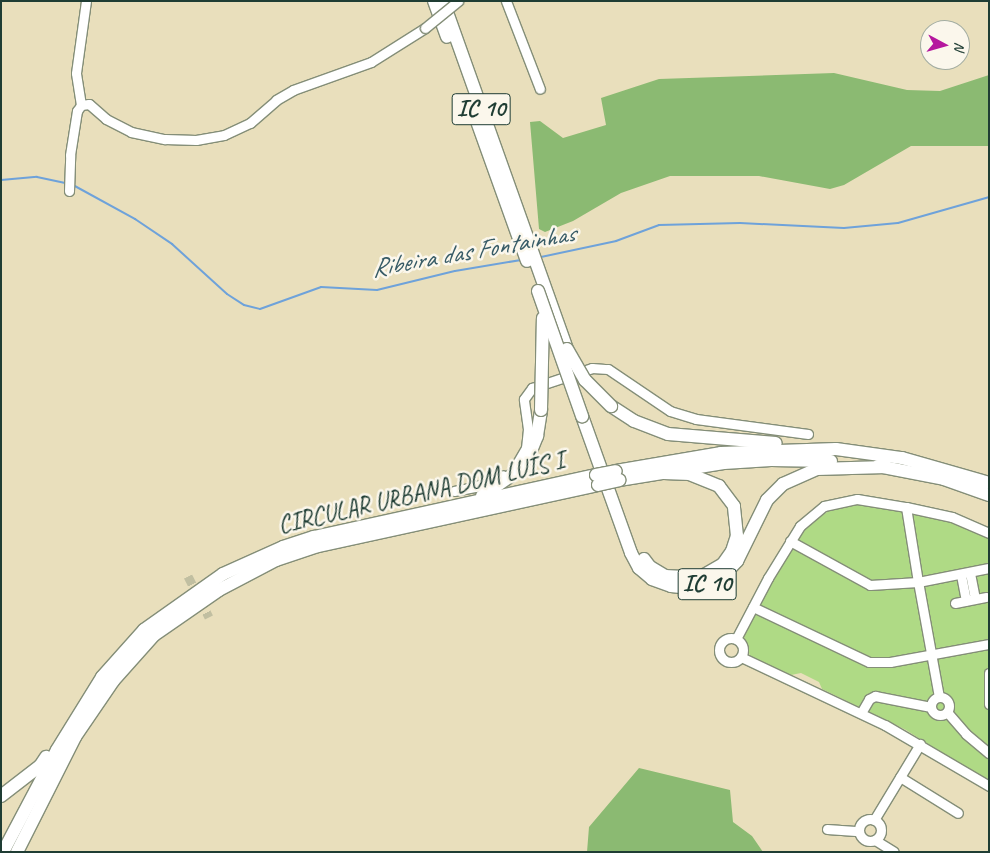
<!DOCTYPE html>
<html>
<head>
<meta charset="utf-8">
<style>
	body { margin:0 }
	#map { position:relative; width:990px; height:853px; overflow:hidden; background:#e9dfbc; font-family:Caveat,sans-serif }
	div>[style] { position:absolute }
	.green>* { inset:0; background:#afda85 }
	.forest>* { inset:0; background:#8bba72 }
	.stream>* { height:2px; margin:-1px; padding:0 1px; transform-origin:1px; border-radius:1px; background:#6ea2da }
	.minor-tunnel>* { height:9px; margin-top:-4.5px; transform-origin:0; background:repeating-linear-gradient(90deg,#c1bfa1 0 9px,transparent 0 13.5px) }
	.roads { filter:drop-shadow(1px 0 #848e78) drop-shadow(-1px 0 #848e78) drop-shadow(0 1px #848e78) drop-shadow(0 -1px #848e78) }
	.minor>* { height:9px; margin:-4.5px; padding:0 4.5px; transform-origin:4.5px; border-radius:4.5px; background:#fff }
	.minor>.ring { margin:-4.5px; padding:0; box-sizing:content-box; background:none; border:9px solid #fff; border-radius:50% }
	.highway>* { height:12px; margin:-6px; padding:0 6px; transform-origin:6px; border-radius:6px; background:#fff }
	.bridges { filter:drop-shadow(1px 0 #848e78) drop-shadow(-1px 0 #848e78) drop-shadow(0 1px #848e78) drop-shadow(0 -1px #848e78) }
	.minor-bridge>* { height:9px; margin:-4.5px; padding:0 4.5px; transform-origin:4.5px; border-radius:4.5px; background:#fff }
	.highway-bridge>* { height:12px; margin:-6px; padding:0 6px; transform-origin:6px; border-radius:6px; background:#fff }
	span { translate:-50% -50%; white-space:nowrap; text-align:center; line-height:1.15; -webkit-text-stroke:5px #fbf7ec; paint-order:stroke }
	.shield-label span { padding:1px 4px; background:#fbf7ec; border:1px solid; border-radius:4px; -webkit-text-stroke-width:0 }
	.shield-label { font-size:24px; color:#1f3d34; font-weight:700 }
	.street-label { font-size:25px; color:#1f3d34 }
	.water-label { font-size:26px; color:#375b66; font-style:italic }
	.frame { position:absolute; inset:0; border:2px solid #1f3d34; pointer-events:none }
	.north { position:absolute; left:920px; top:20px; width:50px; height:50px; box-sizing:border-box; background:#fbf7ec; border:1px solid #a3ada2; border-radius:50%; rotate:96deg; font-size:14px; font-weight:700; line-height:20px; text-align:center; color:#1f3d34 }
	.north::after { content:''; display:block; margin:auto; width:18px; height:22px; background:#b5179e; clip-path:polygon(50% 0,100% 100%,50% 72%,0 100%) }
</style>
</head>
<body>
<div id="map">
	<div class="green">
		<div style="clip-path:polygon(855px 503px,957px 521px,989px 536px,989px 783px,906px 730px,822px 689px,819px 682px,801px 673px,791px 675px,750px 656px,744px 637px,767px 591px,806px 527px,830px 510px)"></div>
	</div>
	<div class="forest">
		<div style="clip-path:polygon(834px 73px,907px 90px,940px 91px,989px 75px,989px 146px,911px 146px,844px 185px,830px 189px,759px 176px,670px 176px,621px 193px,573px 221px,545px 232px,539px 229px,530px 122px,540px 121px,563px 138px,606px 125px,601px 98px,659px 79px)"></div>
		<div style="clip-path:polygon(639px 768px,730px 790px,733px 822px,752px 836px,763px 852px,587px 852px,589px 827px)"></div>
	</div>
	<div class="stream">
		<div style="left:1px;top:180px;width:36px;rotate:-5deg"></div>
		<div style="left:37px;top:177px;width:30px;rotate:12deg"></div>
		<div style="left:73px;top:185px;width:71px;rotate:28.7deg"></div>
		<div style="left:135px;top:219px;width:45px;rotate:34deg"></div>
		<div style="left:172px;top:244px;width:74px;rotate:42.3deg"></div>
		<div style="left:227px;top:294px;width:20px;rotate:33deg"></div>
		<div style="left:244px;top:305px;width:16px;rotate:14deg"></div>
		<div style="left:260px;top:309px;width:65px;rotate:-19.8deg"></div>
		<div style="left:321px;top:287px;width:56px;rotate:3.1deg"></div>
		<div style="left:377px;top:290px;width:80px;rotate:-13.7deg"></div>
		<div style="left:455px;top:271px;width:67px;rotate:-9.5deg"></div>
		<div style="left:541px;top:257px;width:77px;rotate:-12deg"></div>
		<div style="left:616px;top:241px;width:46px;rotate:-20.4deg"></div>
		<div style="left:659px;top:225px;width:81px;rotate:-1.4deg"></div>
		<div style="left:740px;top:223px;width:104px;rotate:2.8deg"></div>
		<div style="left:844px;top:228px;width:54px;rotate:-5.3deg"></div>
		<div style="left:898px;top:223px;width:95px;rotate:-15.9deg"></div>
	</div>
	<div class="minor-tunnel">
		<div style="left:188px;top:576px;width:46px;rotate:62.9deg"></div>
	</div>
	<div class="roads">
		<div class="minor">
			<div style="left:506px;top:1px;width:94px;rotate:68.9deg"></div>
			<div style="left:81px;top:105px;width:32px;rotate:-99deg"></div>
			<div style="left:76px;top:73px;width:73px;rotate:-82.1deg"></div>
			<div style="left:69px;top:191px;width:36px;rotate:-88deg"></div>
			<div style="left:70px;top:155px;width:45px;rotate:-81deg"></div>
			<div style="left:77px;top:111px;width:7px;rotate:-56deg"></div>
			<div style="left:81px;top:105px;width:8px;rotate:-7deg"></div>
			<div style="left:89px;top:104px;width:23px;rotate:41deg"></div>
			<div style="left:106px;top:119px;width:28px;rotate:27deg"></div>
			<div style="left:131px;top:132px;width:35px;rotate:12deg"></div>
			<div style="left:165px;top:139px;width:31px;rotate:2deg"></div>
			<div style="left:196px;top:140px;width:28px;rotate:-10deg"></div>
			<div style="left:224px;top:135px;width:29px;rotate:-25deg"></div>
			<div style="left:250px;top:123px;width:35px;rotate:-41deg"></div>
			<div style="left:276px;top:100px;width:20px;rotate:-30deg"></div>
			<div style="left:293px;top:90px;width:83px;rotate:-19.7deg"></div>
			<div style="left:371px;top:62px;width:64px;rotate:-32.2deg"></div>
			<div style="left:516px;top:465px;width:20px;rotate:-60deg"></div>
			<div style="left:526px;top:448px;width:19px;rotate:-84deg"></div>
			<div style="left:528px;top:429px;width:30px;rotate:-98deg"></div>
			<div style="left:524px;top:399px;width:14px;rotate:-54deg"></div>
			<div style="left:532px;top:388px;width:63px;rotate:-18.4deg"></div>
			<div style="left:592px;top:368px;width:16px;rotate:4deg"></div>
			<div style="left:608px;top:369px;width:75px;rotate:34.1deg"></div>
			<div style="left:670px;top:411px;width:27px;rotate:17deg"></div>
			<div style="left:696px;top:419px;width:113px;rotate:7.6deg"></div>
			<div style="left:454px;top:491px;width:21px;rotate:-11deg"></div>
			<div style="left:475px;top:487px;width:30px;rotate:-23deg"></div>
			<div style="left:790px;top:541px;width:91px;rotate:28.8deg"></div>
			<div style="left:870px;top:585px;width:48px;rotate:-3.6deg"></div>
			<div style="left:918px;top:582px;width:76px;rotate:-99.1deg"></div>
			<div style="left:970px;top:573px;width:26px;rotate:79deg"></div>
			<div style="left:961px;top:575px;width:26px;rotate:79deg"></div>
			<div style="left:955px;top:603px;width:32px;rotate:-11deg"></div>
			<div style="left:753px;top:607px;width:128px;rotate:25.4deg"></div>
			<div style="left:869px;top:662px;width:21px"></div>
			<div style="left:890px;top:662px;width:101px;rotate:-10.3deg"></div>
			<div class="ring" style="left:719px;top:638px;width:15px;height:15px"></div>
			<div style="left:736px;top:639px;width:69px;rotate:-62.3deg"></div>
			<div style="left:768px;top:578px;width:61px;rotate:-58.4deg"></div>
			<div style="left:800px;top:526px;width:31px;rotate:-40deg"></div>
			<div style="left:824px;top:506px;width:34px;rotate:-12deg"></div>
			<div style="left:857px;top:499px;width:50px;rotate:9.3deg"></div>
			<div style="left:906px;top:507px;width:47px;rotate:12.3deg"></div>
			<div style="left:952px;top:517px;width:40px;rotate:23.4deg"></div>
			<div style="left:741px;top:657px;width:159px;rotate:25.3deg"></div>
			<div style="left:885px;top:725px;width:121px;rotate:30.4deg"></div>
			<div style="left:989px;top:673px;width:31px;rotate:90deg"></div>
			<div class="ring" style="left:931px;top:697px;width:9px;height:9px"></div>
			<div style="left:939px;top:697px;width:117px;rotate:-100.3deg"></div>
			<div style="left:918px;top:582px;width:72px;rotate:-11.2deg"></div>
			<div style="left:947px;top:712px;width:29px;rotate:49deg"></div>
			<div style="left:966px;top:734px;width:30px;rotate:40deg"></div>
			<div style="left:861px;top:713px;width:16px;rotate:-60deg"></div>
			<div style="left:869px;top:699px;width:7px;rotate:-27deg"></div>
			<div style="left:875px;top:696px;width:57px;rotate:11.1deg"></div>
			<div style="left:900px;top:777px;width:68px;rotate:31.8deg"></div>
			<div class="ring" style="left:859px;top:819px;width:13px;height:13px"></div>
			<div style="left:874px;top:820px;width:89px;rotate:-58.8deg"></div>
			<div style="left:827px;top:829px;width:32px;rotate:4deg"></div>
			<div style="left:875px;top:840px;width:22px;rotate:32deg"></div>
		</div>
		<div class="highway">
			<div style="left:434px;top:1px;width:38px;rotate:70deg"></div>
			<div style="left:443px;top:1px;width:369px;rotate:70.4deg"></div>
			<div style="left:474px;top:113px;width:157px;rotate:70.3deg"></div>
			<div style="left:611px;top:406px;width:27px;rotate:33deg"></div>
			<div style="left:634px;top:421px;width:36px;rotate:21deg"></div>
			<div style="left:668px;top:434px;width:108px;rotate:4.8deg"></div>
			<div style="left:582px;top:416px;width:145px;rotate:70.3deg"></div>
			<div style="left:631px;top:553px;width:17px;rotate:62deg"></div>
			<div style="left:639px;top:568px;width:17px;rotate:40deg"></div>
			<div style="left:652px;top:579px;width:20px;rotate:20deg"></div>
			<div style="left:671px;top:586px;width:19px;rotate:6deg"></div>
			<div style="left:690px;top:588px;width:20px;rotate:-11deg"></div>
			<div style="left:710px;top:584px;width:15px;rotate:-32deg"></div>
			<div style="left:723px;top:576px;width:21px;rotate:-47deg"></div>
			<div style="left:737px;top:561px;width:68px;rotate:-63.8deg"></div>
			<div style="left:767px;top:500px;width:23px;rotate:-45deg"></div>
			<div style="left:783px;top:484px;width:37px;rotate:-24deg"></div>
			<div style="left:817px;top:469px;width:69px;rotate:-1.7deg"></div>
			<div style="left:878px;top:466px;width:67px;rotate:11.1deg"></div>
			<div style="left:944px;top:479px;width:48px;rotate:19.6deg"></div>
			<div style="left:616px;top:471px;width:107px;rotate:-9.7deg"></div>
			<div style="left:721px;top:453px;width:115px;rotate:-2deg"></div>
			<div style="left:836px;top:449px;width:67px;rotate:7.8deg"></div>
			<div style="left:902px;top:458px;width:91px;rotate:16deg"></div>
			<div style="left:619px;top:480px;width:106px;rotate:-9.2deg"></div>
			<div style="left:724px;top:463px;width:47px;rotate:-3.7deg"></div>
			<div style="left:771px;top:460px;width:60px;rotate:1deg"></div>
			<div style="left:482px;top:496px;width:40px;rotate:-34.9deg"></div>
			<div style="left:515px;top:473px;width:22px;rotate:-51deg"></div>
			<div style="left:529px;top:456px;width:22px;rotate:-68deg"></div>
			<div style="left:537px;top:436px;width:26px;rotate:-81deg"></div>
			<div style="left:644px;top:559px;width:10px;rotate:53deg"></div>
			<div style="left:650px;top:567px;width:17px;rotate:31deg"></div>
			<div style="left:665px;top:576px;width:34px;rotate:3deg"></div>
			<div style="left:699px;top:578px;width:28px;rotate:-30deg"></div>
			<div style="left:723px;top:564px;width:16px;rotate:-55deg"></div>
			<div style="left:732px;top:551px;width:16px;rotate:-72deg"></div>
			<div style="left:737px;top:536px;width:30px;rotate:-96deg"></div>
			<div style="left:734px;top:506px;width:25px;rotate:-127deg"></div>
			<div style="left:719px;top:486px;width:31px;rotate:-158deg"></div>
			<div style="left:690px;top:474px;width:33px;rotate:-178deg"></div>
			<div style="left:1px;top:796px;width:49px;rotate:-37.6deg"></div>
			<div style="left:40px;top:766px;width:11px;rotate:-56deg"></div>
			<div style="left:3px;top:852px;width:115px;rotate:-62.1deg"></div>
			<div style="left:57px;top:750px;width:86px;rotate:-58.3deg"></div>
			<div style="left:102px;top:677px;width:63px;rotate:-48.2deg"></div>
			<div style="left:144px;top:630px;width:97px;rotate:-35.3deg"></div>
			<div style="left:223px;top:574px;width:66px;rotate:-24.2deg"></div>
			<div style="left:283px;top:547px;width:33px;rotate:-18deg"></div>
			<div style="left:314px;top:537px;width:289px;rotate:-12.4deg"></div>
			<div style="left:17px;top:852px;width:129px;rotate:-63.2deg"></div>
			<div style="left:75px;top:737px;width:68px;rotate:-55.8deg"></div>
			<div style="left:113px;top:681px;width:62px;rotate:-48.3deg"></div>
			<div style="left:154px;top:635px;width:79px;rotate:-34.7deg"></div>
			<div style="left:219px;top:590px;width:64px;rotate:-27.8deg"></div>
			<div style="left:276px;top:560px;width:44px;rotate:-18.4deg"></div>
			<div style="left:318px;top:546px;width:287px;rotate:-12.3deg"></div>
		</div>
	</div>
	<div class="bridges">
		<div class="minor-bridge">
			<div style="left:425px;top:28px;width:43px;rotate:-39.3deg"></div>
		</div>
		<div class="highway-bridge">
			<div style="left:538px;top:291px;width:133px;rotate:70.6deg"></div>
			<div style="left:567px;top:349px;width:36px;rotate:60deg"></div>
			<div style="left:585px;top:380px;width:37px;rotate:45deg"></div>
			<div style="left:541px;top:410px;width:92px;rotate:-88.8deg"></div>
			<div style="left:596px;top:475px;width:20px;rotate:-11deg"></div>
			<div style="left:598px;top:485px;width:22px;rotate:-13deg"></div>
		</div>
	</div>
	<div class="shield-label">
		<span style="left:481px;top:109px">IC 10</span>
		<span style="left:707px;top:584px">IC 10</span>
	</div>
	<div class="street-label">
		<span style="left:421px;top:493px;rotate:-13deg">CIRCULAR URBANA DOM LUÍS I</span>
	</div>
	<div class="water-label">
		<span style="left:473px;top:251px;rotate:-10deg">Ribeira das Fontainhas</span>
	</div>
	<div class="frame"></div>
	<div class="north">N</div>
</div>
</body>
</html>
